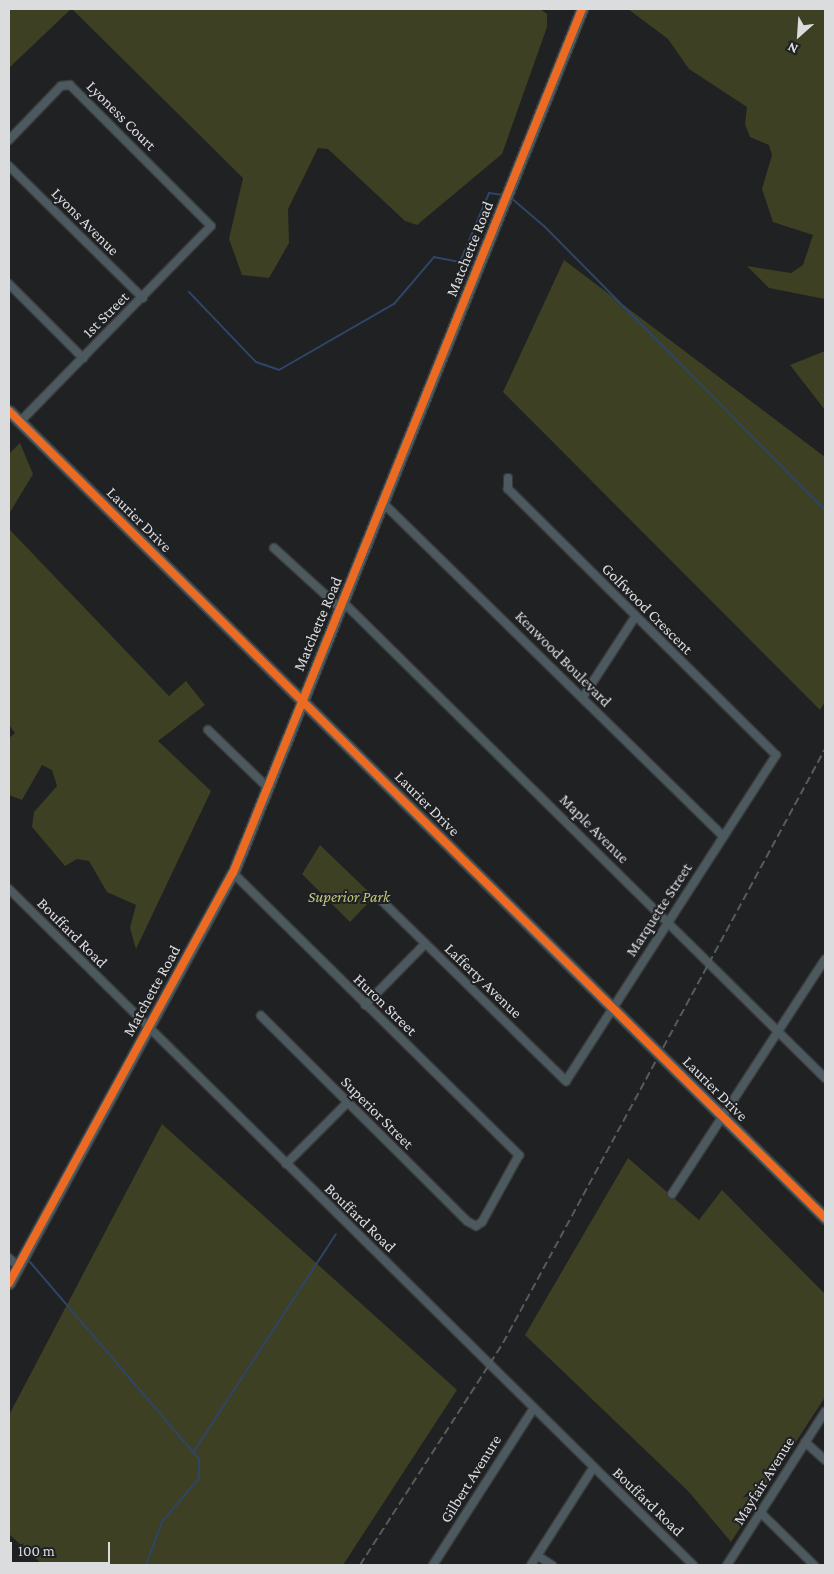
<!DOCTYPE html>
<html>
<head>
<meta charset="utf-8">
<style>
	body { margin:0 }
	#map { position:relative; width:834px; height:1574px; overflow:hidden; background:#202122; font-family:"Crimson Pro",serif }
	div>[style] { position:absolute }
	.green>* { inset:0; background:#3d4022 }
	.stream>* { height:2px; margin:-1px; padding:0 1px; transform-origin:1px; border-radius:1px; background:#2f4568 }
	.roads { filter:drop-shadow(1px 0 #3a3b3c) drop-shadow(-1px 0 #3a3b3c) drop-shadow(0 1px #3a3b3c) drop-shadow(0 -1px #3a3b3c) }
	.street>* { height:8px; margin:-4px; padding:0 4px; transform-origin:4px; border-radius:4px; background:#4c595f }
	.secondary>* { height:11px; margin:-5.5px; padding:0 5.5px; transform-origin:5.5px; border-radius:5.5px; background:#4a5d63 }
	.rail>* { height:2px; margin-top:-1px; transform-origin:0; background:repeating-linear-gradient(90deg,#545c5e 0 8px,transparent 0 12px) }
	.cycleway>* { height:8px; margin:-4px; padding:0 4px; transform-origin:4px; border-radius:4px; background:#ed6a23 }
	span { translate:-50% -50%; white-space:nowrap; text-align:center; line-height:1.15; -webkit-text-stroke:4px #1f2023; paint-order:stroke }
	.street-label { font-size:16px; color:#dbdcdd }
	.park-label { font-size:16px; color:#c0c879; font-style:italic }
	.frame { position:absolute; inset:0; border:10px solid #dbdcdd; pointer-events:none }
	.north { position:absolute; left:774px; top:10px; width:50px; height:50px; -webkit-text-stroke:4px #1f2023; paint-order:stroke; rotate:206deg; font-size:14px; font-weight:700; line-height:20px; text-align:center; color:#dbdcdd }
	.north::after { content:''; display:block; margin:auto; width:18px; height:22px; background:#dbdcdd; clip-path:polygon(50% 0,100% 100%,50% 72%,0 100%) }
	.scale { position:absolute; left:10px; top:1542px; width:100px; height:22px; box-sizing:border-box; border:2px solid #dbdcdd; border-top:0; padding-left:6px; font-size:15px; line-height:18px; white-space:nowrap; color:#dbdcdd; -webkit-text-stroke:4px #1f2023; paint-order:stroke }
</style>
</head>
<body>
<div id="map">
	<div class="green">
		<div style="clip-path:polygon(9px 9px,71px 9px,9px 68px)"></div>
		<div style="clip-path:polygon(72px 9px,540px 9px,547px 14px,547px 27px,502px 154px,417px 225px,405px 221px,328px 149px,318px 148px,288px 209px,289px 243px,269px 278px,242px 275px,229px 239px,243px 178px)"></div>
		<div style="clip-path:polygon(628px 9px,825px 9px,825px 299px,769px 288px,747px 266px,791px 273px,803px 265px,813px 235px,773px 222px,762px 189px,772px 155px,769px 145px,750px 137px,745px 124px,747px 107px,689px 69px,668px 39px)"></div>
		<div style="clip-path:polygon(564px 260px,825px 457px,825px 702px,820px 710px,503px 392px)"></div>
		<div style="clip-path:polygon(825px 351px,825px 410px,790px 365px)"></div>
		<div style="clip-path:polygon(20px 443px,33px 474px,9px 514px,9px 454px)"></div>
		<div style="clip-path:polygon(9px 529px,169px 696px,186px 681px,205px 705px,158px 741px,211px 791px,136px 949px,130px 928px,136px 905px,107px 892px,89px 861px,77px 859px,65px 866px,32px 827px,34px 812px,57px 786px,52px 770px,42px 765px,22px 800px,9px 795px,9px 738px,15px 733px,9px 725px)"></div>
		<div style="clip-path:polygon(320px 845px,374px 897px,350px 922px,302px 874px)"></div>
		<div style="clip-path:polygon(162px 1124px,457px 1390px,343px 1565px,43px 1565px,9px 1534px,9px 1415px)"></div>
		<div style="clip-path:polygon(628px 1158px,699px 1220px,722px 1190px,825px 1294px,825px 1397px,731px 1542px,689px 1492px,525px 1335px)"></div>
	</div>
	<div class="stream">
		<div style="left:510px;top:197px;width:45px;rotate:40.5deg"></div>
		<div style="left:544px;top:226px;width:400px;rotate:45.3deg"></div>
		<div style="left:189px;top:292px;width:97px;rotate:46.3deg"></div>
		<div style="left:256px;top:362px;width:24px;rotate:19deg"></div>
		<div style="left:279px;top:370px;width:133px;rotate:-29.9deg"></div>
		<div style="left:394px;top:304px;width:62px;rotate:-49.6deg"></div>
		<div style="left:434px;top:257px;width:26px;rotate:11deg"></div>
		<div style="left:460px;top:262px;width:75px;rotate:-67.2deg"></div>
		<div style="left:489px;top:193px;width:14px;rotate:8deg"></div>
		<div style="left:30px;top:1262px;width:260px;rotate:49.4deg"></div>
		<div style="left:199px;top:1459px;width:19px;rotate:90deg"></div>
		<div style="left:199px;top:1478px;width:57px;rotate:130.1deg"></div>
		<div style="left:162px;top:1522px;width:46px;rotate:110.4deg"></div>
		<div style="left:194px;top:1451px;width:259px;rotate:-56.8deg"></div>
	</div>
	<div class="roads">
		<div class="street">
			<div style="left:9px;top:140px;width:75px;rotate:-46.1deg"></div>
			<div style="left:61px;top:86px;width:9px;rotate:-6deg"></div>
			<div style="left:70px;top:85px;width:199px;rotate:45deg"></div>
			<div style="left:211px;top:226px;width:274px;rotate:134.3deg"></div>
			<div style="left:9px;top:166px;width:188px;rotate:44.6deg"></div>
			<div style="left:9px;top:284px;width:105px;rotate:45deg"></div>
			<div style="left:383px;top:503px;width:476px;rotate:44.4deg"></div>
			<div style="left:274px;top:548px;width:89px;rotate:42.3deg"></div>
			<div style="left:342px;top:601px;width:679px;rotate:44.64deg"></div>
			<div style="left:583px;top:697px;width:95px;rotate:-57deg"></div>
			<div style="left:208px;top:730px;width:82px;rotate:44deg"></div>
			<div style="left:233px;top:873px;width:402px;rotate:44.6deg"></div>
			<div style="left:519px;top:1155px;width:77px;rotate:118.9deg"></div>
			<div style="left:482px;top:1222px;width:7px;rotate:146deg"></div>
			<div style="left:476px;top:1226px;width:10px;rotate:-151deg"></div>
			<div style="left:467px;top:1221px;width:291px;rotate:-135.1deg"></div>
			<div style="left:9px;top:889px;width:962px;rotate:44.66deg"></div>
			<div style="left:381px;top:900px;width:259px;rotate:44.4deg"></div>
			<div style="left:566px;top:1081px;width:388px;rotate:-57.2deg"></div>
			<div style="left:776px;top:755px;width:378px;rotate:-135.2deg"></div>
			<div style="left:508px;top:489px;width:11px;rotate:-90deg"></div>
			<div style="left:365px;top:1005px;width:86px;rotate:-45.5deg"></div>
			<div style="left:286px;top:1164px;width:86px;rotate:-45deg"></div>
			<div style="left:672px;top:1194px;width:280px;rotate:-56.9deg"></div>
			<div style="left:9px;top:1258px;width:12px;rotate:42deg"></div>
			<div style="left:805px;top:1442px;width:27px;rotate:42deg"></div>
			<div style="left:760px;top:1512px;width:76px;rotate:44.5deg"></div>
			<div style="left:538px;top:1556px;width:17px;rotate:33deg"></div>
			<div style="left:433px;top:1565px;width:185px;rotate:-57.3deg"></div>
			<div style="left:531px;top:1565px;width:115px;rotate:-57.4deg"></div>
			<div style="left:727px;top:1565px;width:182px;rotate:-57.4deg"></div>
		</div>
		<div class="secondary">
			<div style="left:9px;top:411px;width:1148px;rotate:44.68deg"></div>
			<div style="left:9px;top:1283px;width:467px;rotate:-61.4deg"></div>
			<div style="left:233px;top:873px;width:932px;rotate:-68deg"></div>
		</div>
	</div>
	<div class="rail">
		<div style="left:360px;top:1565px;width:264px;rotate:-57.2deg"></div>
		<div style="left:503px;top:1343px;width:676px;rotate:-61.54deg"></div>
	</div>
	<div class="cycleway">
		<div style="left:9px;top:411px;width:1148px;rotate:44.68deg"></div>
		<div style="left:9px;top:1283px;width:467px;rotate:-61.4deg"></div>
		<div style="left:233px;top:873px;width:932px;rotate:-68deg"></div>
	</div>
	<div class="street-label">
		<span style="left:121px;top:116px;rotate:45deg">Lyoness Court</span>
		<span style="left:85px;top:222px;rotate:45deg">Lyons Avenue</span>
		<span style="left:470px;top:249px;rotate:-68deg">Matchette Road</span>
		<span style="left:106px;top:315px;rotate:-45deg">1st Street</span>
		<span style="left:139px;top:520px;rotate:45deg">Laurier Drive</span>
		<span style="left:647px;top:609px;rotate:45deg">Golfwood Crescent</span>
		<span style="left:318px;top:624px;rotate:-67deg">Matchette Road</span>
		<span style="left:563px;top:659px;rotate:45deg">Kenwood Boulevard</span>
		<span style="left:427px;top:804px;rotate:45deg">Laurier Drive</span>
		<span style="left:594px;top:829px;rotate:45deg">Maple Avenue</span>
		<span style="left:659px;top:910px;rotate:-57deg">Marquette Street</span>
		<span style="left:72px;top:933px;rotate:45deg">Bouffard Road</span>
		<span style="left:483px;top:981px;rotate:44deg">Lafferty Avenue</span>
		<span style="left:152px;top:991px;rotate:-61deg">Matchette Road</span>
		<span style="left:385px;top:1005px;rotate:44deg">Huron Street</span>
		<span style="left:715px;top:1089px;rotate:45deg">Laurier Drive</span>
		<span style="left:377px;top:1113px;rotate:45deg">Superior Street</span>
		<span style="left:360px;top:1218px;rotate:44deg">Bouffard Road</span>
		<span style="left:471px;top:1479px;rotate:-58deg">Gilbert Avenure</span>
		<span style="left:764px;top:1481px;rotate:-58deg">Mayfair Avenue</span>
		<span style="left:648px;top:1502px;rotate:44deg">Bouffard Road</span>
	</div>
	<div class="park-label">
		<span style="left:349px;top:897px">Superior Park</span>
	</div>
	<div class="frame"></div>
	<div class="north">N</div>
	<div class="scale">100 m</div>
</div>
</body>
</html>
